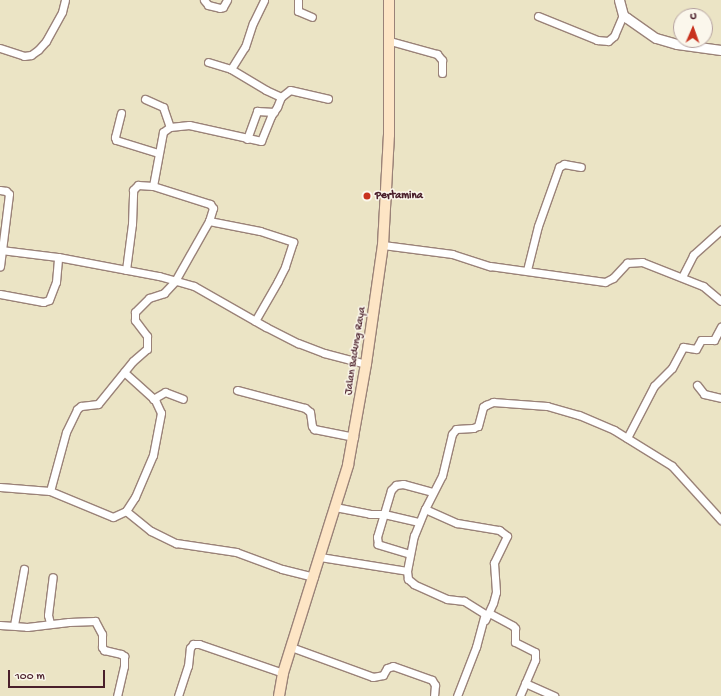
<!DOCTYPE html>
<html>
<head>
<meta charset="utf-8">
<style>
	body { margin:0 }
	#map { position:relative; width:721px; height:696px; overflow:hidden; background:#ebe4c5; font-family:"Gochi Hand",sans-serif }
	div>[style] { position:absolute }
	.roads { filter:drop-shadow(1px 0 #9a8278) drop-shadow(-1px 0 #9a8278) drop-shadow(0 1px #9a8278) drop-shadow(0 -1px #9a8278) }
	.minor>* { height:7px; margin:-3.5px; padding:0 3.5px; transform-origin:3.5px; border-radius:3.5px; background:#fff }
	.tertiary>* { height:9px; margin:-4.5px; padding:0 4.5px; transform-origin:4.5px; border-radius:4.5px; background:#fff }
	.secondary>* { height:10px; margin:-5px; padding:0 5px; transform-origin:5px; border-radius:5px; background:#fde5c5 }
	.dots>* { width:11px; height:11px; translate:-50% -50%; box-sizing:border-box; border:2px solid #fbf7ec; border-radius:50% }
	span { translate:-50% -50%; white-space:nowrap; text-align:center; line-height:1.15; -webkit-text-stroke:3px #fbf7ec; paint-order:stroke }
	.poi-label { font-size:11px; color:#4a1f2b; font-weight:700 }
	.left { translate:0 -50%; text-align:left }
	.street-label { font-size:11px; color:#4a1f2b }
	.north { position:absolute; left:673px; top:8px; width:40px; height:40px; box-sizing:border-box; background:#fbf7ec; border:1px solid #b4a19f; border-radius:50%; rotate:2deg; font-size:11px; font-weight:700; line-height:16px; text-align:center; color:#4a1f2b }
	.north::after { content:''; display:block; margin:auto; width:14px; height:18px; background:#c8321e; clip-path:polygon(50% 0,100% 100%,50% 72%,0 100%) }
	.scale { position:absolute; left:8px; top:670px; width:97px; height:18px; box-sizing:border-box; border:2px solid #4a1f2b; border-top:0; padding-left:5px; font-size:12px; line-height:14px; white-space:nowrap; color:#4a1f2b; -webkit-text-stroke:3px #fbf7ec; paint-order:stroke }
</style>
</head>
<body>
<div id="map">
	<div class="roads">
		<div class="minor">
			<div style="left:204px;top:0;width:6px;rotate:51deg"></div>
			<div style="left:208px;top:5px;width:12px;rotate:14deg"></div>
			<div style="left:220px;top:8px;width:3px;rotate:-18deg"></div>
			<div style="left:223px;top:7px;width:8px;rotate:-60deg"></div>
			<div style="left:298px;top:0;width:11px;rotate:90deg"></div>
			<div style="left:298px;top:11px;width:15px;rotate:23deg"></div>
			<div style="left:538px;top:16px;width:64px;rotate:22.1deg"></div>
			<div style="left:597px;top:40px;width:11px;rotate:5deg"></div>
			<div style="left:608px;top:41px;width:8px;rotate:-40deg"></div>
			<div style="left:614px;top:36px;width:23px;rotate:-67deg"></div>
			<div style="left:390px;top:41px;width:49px;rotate:15.5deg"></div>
			<div style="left:437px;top:54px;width:8px;rotate:50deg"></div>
			<div style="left:442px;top:60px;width:13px;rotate:90deg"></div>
			<div style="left:0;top:48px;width:25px;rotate:18deg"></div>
			<div style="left:24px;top:56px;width:7px;rotate:-8deg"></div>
			<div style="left:31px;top:55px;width:9px;rotate:-36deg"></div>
			<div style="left:38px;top:50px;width:12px;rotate:-48deg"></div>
			<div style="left:46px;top:41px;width:33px;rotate:-61deg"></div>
			<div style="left:62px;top:12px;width:12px;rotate:-76deg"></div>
			<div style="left:231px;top:69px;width:26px;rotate:-58deg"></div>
			<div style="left:245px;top:47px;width:25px;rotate:-72deg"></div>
			<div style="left:253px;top:23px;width:25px;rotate:-64deg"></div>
			<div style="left:281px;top:97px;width:11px;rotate:-38deg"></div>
			<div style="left:290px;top:90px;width:39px;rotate:13deg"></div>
			<div style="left:145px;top:99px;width:20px;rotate:24deg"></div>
			<div style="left:163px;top:107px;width:21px;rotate:71deg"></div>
			<div style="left:121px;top:113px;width:25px;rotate:104deg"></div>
			<div style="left:115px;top:137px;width:3px;rotate:72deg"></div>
			<div style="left:116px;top:140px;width:44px;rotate:17.2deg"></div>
			<div style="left:247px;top:139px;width:30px;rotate:-70deg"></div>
			<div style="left:257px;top:111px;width:17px;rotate:3deg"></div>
			<div style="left:153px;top:186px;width:60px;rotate:17.5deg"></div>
			<div style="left:210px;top:204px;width:5px;rotate:53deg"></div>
			<div style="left:213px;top:208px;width:14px;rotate:107deg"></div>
			<div style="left:209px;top:221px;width:52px;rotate:11.1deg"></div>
			<div style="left:260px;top:231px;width:35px;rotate:18deg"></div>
			<div style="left:293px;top:242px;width:26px;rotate:108deg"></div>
			<div style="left:285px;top:267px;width:16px;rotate:117deg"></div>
			<div style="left:278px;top:281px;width:46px;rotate:119.9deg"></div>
			<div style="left:0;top:190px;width:6px;rotate:9deg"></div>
			<div style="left:6px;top:191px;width:4px;rotate:45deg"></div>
			<div style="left:9px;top:194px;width:73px;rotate:97.1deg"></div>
			<div style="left:383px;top:245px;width:70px;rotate:7.4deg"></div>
			<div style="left:452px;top:254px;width:40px;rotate:18deg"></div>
			<div style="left:490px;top:266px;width:116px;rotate:7.9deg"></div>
			<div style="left:605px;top:282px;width:9px;rotate:-27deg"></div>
			<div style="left:613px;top:278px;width:21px;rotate:-47deg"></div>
			<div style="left:627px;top:263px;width:15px;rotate:-4deg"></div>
			<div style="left:642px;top:262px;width:66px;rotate:21.5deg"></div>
			<div style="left:703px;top:286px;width:23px;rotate:40deg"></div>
			<div style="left:1px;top:250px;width:57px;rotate:7deg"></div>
			<div style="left:126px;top:270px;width:46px;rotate:-82.6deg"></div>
			<div style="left:132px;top:224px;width:34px;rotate:-88deg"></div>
			<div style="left:133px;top:190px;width:7px;rotate:-45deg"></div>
			<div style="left:138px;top:185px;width:15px;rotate:4deg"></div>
			<div style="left:153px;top:186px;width:55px;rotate:-79.5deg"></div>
			<div style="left:163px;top:132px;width:9px;rotate:-36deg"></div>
			<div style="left:170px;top:127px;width:19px;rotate:-6deg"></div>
			<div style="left:189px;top:125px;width:74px;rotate:12.5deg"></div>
			<div style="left:261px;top:141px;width:27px;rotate:-68deg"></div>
			<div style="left:271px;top:116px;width:11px;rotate:-56deg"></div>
			<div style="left:277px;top:107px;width:11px;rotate:-68deg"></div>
			<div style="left:281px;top:97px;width:17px;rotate:-155deg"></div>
			<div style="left:266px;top:90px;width:41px;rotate:-149deg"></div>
			<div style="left:231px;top:69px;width:24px;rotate:-163deg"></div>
			<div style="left:527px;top:270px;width:45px;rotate:-76deg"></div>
			<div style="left:538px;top:226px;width:63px;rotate:-70.4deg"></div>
			<div style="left:559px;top:167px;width:6px;rotate:-31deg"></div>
			<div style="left:564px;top:164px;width:17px;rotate:10deg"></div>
			<div style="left:682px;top:277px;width:25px;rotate:-63deg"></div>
			<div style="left:693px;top:255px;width:38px;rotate:-42deg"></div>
			<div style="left:0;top:294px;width:44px;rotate:10.5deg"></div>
			<div style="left:43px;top:302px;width:6px;rotate:-18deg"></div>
			<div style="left:49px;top:300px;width:19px;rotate:-69deg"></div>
			<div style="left:56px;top:282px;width:25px;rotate:-85deg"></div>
			<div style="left:58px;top:257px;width:103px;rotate:10.7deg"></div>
			<div style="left:159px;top:276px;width:36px;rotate:16deg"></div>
			<div style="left:194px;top:286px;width:83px;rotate:29.7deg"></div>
			<div style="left:266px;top:327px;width:36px;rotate:27deg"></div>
			<div style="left:298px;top:343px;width:28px;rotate:21deg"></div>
			<div style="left:324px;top:353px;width:43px;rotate:14.7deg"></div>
			<div style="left:124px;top:372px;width:42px;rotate:42.1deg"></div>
			<div style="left:155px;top:400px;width:14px;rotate:65deg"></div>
			<div style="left:161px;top:413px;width:43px;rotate:100.8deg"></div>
			<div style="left:153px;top:455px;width:46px;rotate:113.2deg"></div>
			<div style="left:135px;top:497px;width:17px;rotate:123deg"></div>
			<div style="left:697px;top:385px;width:11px;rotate:52deg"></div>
			<div style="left:704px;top:394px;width:17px;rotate:13deg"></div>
			<div style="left:237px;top:390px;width:70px;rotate:14.8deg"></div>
			<div style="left:305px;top:408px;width:6px;rotate:39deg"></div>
			<div style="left:310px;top:412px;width:14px;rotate:82deg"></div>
			<div style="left:312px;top:426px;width:4px;rotate:56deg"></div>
			<div style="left:314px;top:429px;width:41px;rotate:11.3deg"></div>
			<div style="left:153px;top:399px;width:14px;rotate:-30deg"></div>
			<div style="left:165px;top:392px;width:19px;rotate:21deg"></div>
			<div style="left:627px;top:438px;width:59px;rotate:-62.6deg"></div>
			<div style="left:654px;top:386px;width:25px;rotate:-45deg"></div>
			<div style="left:672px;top:368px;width:24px;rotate:-62deg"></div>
			<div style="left:683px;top:347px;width:13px;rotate:9deg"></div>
			<div style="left:696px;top:349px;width:10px;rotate:-61deg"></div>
			<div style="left:701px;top:340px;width:13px"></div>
			<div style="left:714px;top:340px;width:15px;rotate:-62deg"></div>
			<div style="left:0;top:487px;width:50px;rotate:4.6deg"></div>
			<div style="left:50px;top:491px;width:68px;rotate:22.4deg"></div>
			<div style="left:113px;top:517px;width:14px;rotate:-25deg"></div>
			<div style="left:126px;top:511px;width:32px;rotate:39deg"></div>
			<div style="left:151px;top:531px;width:28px;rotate:26deg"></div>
			<div style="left:176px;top:543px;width:61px;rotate:8.5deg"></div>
			<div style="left:236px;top:552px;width:49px;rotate:20.3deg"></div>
			<div style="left:282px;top:569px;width:33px;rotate:14deg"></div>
			<div style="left:50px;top:491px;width:61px;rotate:-74.8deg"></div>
			<div style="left:66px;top:432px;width:25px;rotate:-64deg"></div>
			<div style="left:77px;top:409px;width:5px;rotate:-37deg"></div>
			<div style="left:81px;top:406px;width:17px;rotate:-7deg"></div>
			<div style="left:98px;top:404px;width:55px;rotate:-50.9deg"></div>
			<div style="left:133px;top:361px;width:18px;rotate:-41deg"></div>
			<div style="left:147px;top:349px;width:13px;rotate:-90deg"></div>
			<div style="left:147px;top:336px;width:20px;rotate:-127deg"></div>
			<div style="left:135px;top:320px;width:8px;rotate:-90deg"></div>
			<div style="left:135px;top:312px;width:20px;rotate:-45deg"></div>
			<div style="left:149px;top:298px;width:16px;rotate:-18deg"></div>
			<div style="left:164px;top:293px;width:16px;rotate:-47deg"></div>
			<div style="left:175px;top:281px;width:69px;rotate:-60.5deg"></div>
			<div style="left:335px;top:507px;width:36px;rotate:11deg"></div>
			<div style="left:370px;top:514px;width:14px"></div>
			<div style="left:384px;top:514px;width:36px;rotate:13deg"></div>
			<div style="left:425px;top:509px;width:35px;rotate:24deg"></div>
			<div style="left:457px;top:523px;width:43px;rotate:9.5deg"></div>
			<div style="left:499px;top:530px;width:10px;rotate:37deg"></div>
			<div style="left:507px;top:536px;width:30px;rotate:116deg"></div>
			<div style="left:494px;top:563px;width:29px;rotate:86deg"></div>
			<div style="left:496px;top:592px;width:11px;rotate:105deg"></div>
			<div style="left:493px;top:603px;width:19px;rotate:115deg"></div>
			<div style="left:410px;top:554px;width:34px;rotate:-163deg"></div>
			<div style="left:378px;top:544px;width:7px;rotate:-98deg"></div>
			<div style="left:377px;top:537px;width:49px;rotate:-73.4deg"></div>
			<div style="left:391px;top:490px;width:7px;rotate:-45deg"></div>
			<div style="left:396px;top:485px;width:7px;rotate:-8deg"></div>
			<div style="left:403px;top:484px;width:31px;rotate:15deg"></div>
			<div style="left:320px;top:557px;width:88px;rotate:9.1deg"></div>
			<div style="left:489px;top:613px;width:27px;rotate:28deg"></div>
			<div style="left:513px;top:626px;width:3px;rotate:45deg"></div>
			<div style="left:515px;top:628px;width:14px;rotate:90deg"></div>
			<div style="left:515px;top:642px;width:22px;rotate:27deg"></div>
			<div style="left:535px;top:652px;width:8px;rotate:90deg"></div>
			<div style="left:535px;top:660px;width:39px;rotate:113deg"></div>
			<div style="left:50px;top:623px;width:8px;rotate:-104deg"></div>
			<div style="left:48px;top:615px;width:38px;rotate:-83deg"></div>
			<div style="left:0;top:625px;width:27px;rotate:4deg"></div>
			<div style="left:27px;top:627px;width:42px;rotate:-6.8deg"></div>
			<div style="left:69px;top:622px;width:26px;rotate:-2deg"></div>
			<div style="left:95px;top:621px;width:15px;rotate:62deg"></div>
			<div style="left:102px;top:634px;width:13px;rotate:90deg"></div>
			<div style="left:102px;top:647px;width:4px;rotate:56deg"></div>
			<div style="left:104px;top:650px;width:17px;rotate:13deg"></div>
			<div style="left:121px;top:654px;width:4px;rotate:34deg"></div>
			<div style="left:124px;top:656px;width:10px;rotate:90deg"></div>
			<div style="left:124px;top:666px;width:31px;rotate:103deg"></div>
			<div style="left:14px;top:625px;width:57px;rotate:-79.9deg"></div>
			<div style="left:291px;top:647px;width:87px;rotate:20.1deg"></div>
			<div style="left:373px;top:677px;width:10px;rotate:-11deg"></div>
			<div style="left:383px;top:675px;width:8px;rotate:-60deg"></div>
			<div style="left:387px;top:668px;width:6px;rotate:-18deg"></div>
			<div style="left:393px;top:666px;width:41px;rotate:19.7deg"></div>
			<div style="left:432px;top:680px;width:6px;rotate:59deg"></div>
			<div style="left:435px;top:685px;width:11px;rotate:95deg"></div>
			<div style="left:525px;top:683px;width:32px;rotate:24deg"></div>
			<div style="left:178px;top:696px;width:32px;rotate:-72deg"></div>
			<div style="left:188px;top:666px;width:18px;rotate:-84deg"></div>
			<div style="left:190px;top:648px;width:5px;rotate:-53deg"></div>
			<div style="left:193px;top:644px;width:6px"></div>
			<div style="left:199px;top:644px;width:89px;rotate:19deg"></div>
			<div style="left:457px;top:696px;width:53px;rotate:-68.8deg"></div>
			<div style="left:476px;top:647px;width:34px;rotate:-75deg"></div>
			<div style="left:485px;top:614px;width:25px;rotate:-148deg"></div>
			<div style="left:464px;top:601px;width:17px;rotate:-173deg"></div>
			<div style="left:447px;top:599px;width:36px;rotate:-156deg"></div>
			<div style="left:414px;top:584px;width:8px;rotate:-140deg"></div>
			<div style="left:408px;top:579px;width:8px;rotate:-97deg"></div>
			<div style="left:407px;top:571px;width:36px;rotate:-79deg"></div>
			<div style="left:414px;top:536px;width:29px;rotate:-68deg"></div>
			<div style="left:425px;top:509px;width:37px;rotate:-63deg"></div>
			<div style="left:442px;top:476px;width:43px;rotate:-76.6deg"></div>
			<div style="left:452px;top:434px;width:6px;rotate:-51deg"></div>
			<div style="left:456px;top:429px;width:17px;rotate:-3deg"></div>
			<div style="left:473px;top:428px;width:5px;rotate:-22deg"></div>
			<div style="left:478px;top:426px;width:20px;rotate:-75deg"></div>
			<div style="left:483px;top:407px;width:4px;rotate:-34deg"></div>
			<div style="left:486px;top:405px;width:8px;rotate:-23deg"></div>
			<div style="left:493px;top:402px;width:54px;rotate:4.2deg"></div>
			<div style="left:547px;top:406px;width:33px;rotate:16deg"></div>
			<div style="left:579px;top:415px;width:38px;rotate:23deg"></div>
			<div style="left:614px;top:430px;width:68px;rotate:31.8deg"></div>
			<div style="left:672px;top:466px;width:73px;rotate:47.8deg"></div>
		</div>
		<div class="tertiary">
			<div style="left:619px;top:0;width:16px;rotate:75deg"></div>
			<div style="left:623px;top:15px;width:5px;rotate:37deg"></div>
			<div style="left:627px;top:18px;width:35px;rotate:35deg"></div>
			<div style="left:656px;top:38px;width:22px;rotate:16deg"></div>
			<div style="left:677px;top:44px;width:44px;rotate:7.8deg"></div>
		</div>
		<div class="secondary">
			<div style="left:279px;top:696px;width:23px;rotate:-80deg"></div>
			<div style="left:283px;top:673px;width:218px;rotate:-72.6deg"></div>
			<div style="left:348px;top:465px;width:103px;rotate:-79.9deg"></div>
			<div style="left:366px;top:364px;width:120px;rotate:-81.9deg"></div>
			<div style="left:383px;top:245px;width:110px;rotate:-86.9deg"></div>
			<div style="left:389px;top:135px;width:135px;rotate:-90deg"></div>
		</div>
	</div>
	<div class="dots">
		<div style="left:367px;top:196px;background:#c8321e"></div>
	</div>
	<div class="poi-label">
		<span class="left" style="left:375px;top:196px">Pertamina</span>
	</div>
	<div class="street-label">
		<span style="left:356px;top:351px;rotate:-81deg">Jalan Badung Raya</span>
	</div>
	<div class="north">U</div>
	<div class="scale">100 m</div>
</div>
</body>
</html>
